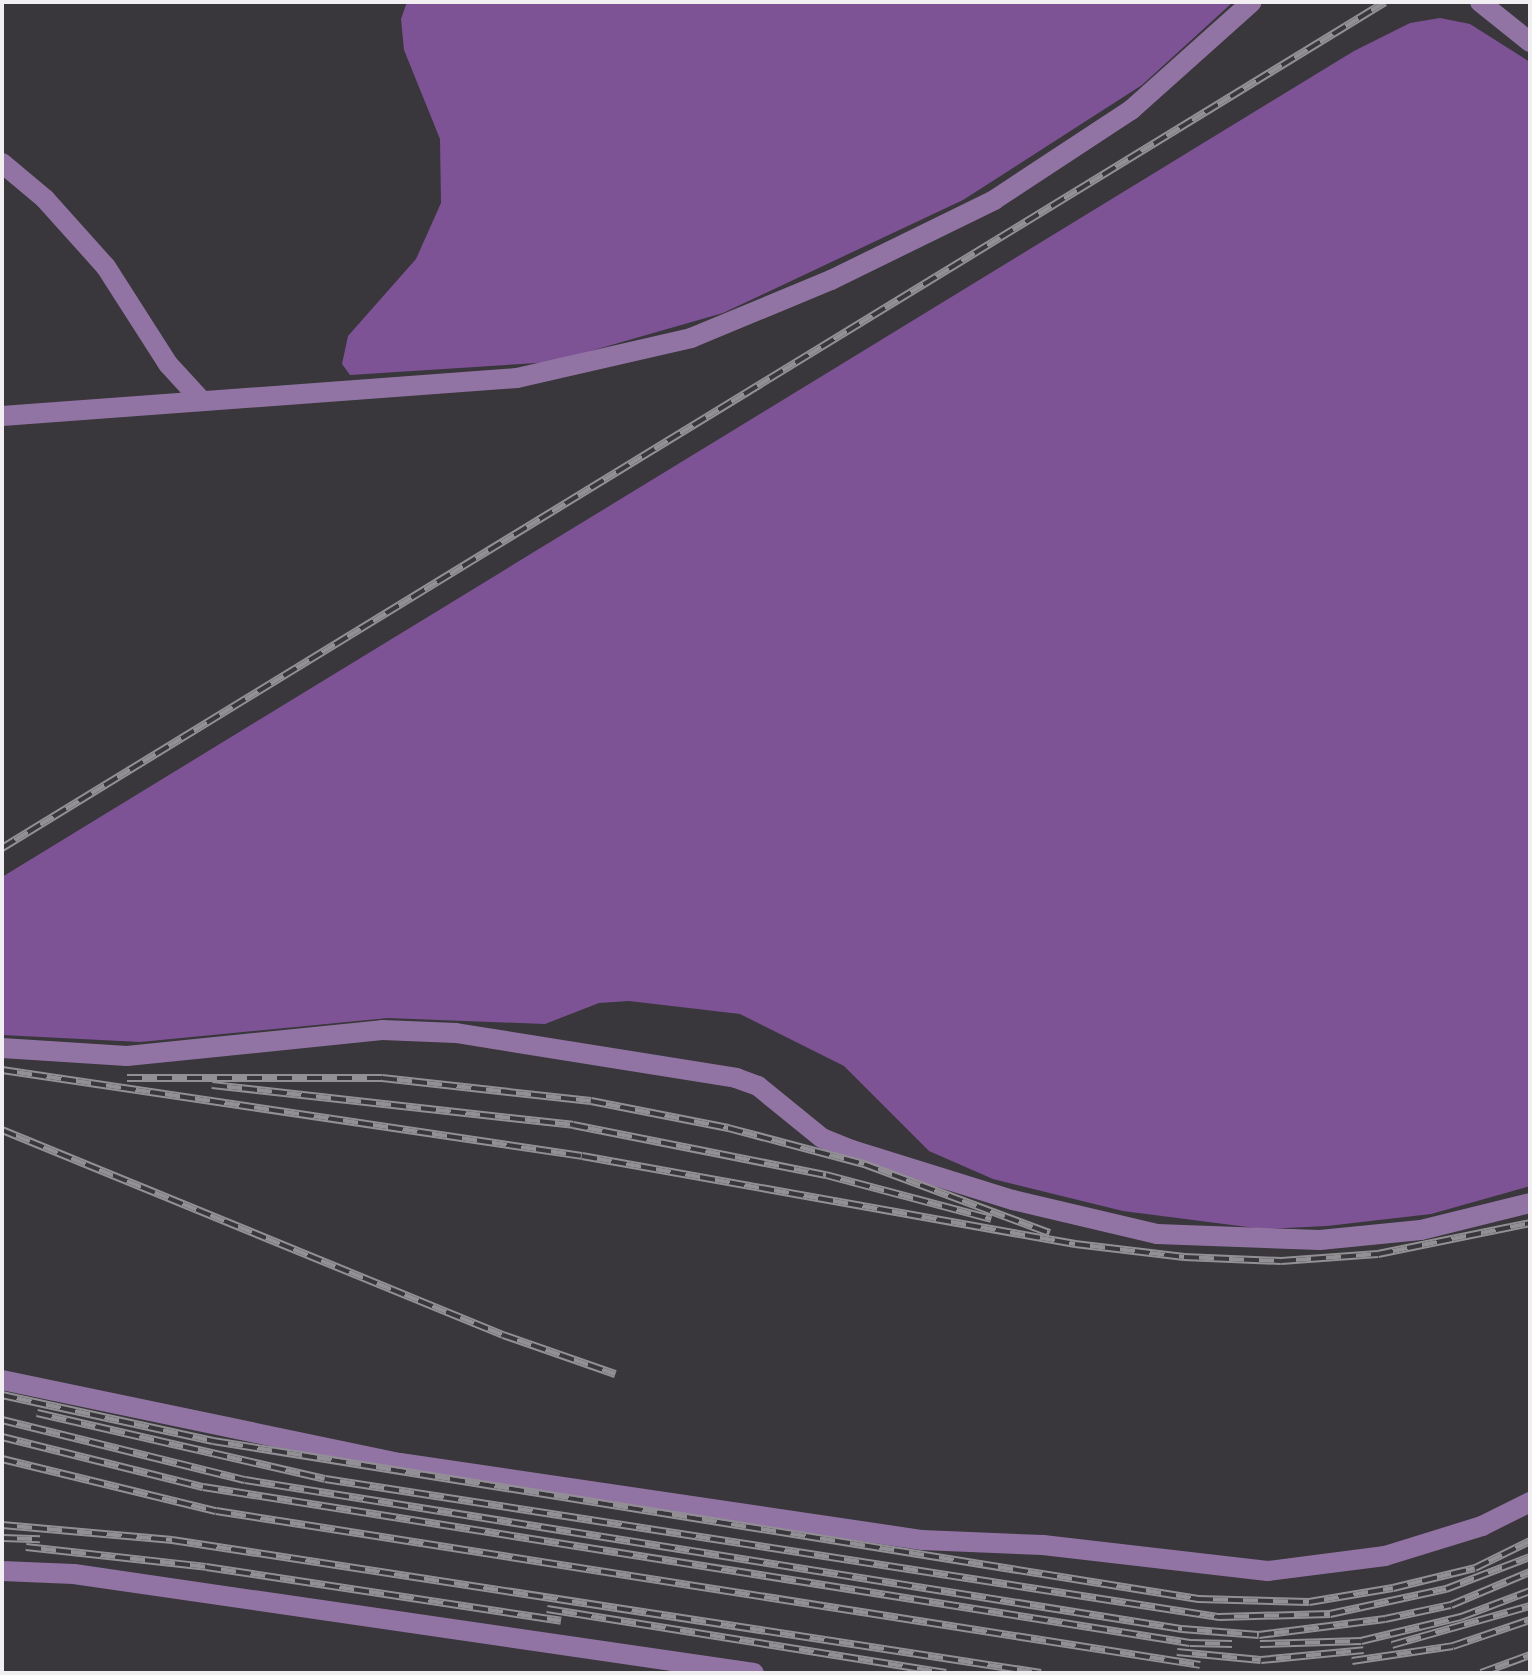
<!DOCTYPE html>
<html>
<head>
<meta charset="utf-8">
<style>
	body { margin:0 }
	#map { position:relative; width:1532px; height:1675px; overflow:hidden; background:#39373b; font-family:Arial,sans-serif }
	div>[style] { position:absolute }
	.forest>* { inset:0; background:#7d5396 }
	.minor>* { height:20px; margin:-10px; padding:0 10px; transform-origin:10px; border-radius:10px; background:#9274a4 }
	.rail>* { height:8px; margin-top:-4px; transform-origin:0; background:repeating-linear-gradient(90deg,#39373b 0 15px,#929094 0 30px); box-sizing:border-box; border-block:2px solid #929094 }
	span { translate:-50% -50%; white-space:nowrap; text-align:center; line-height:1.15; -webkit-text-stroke:8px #39373b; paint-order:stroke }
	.frame { position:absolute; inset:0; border:4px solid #f1eff2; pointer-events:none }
</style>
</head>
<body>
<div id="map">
	<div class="forest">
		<div style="clip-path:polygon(407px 2px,1233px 2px,1142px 85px,963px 200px,723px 313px,552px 362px,350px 375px,342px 364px,348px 336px,416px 259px,441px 203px,440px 139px,404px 50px,401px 19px)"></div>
		<div style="clip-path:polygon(1440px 18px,1470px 24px,1530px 62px,1530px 1186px,1431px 1214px,1327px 1226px,1263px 1229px,1123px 1211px,993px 1179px,929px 1151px,844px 1066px,740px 1014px,629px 1001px,599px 1003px,545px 1024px,388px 1018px,140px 1042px,2px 1035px,2px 877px,1354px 51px,1410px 23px)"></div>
	</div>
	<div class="minor">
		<div style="left:1480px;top:2px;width:64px;rotate:38.7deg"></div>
		<div style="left:2px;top:163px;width:56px;rotate:39.9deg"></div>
		<div style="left:45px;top:199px;width:91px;rotate:48.1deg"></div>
		<div style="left:106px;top:267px;width:115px;rotate:57.4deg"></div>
		<div style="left:168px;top:364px;width:49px;rotate:47.5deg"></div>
		<div style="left:2px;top:416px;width:516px;rotate:-4.22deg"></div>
		<div style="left:517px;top:378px;width:179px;rotate:-12.9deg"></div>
		<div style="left:691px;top:338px;width:152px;rotate:-22.5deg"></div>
		<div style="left:831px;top:280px;width:182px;rotate:-26.1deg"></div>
		<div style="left:994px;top:200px;width:164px;rotate:-33.3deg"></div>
		<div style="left:1131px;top:110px;width:162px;rotate:-41.8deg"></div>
		<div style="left:2px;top:1048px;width:125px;rotate:3.7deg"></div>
		<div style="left:127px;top:1056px;width:256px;rotate:-5.8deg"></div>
		<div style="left:382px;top:1030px;width:74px;rotate:2.3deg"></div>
		<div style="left:456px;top:1033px;width:284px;rotate:9.1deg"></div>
		<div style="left:736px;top:1078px;width:23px;rotate:20deg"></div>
		<div style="left:758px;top:1086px;width:82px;rotate:39.1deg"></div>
		<div style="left:822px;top:1138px;width:32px;rotate:22deg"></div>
		<div style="left:852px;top:1150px;width:169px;rotate:17.3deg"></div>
		<div style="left:1013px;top:1200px;width:148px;rotate:13.3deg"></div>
		<div style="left:1157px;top:1234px;width:163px;rotate:2.1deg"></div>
		<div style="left:1320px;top:1240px;width:101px;rotate:-5.7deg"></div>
		<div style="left:1421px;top:1230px;width:112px;rotate:-13.9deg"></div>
		<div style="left:2px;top:1380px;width:407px;rotate:11.8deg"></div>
		<div style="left:400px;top:1463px;width:528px;rotate:8.39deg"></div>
		<div style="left:922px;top:1540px;width:121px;rotate:2.4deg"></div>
		<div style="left:1043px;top:1545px;width:226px;rotate:6.6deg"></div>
		<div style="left:1268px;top:1571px;width:118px;rotate:-7.3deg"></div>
		<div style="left:1385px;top:1556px;width:102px;rotate:-17.2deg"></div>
		<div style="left:1482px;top:1526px;width:54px;rotate:-26.6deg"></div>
		<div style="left:2px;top:1571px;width:72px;rotate:2.4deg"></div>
		<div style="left:74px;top:1574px;width:687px;rotate:8.28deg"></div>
	</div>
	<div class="rail">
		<div style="left:2px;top:848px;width:1621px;rotate:-31.45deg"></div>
		<div style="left:2px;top:1070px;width:586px;rotate:8.43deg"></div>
		<div style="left:582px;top:1156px;width:501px;rotate:10.12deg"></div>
		<div style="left:1075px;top:1244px;width:110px;rotate:6.8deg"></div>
		<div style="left:1184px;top:1257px;width:97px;rotate:2.4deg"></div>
		<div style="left:1281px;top:1261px;width:97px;rotate:-4.1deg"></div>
		<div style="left:1378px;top:1254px;width:155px;rotate:-11.5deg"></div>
		<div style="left:127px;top:1078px;width:255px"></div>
		<div style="left:382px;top:1078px;width:210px;rotate:6.3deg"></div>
		<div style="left:591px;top:1101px;width:140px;rotate:11.1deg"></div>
		<div style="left:728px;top:1128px;width:141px;rotate:14.8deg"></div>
		<div style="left:864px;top:1164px;width:198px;rotate:20.4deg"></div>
		<div style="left:212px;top:1085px;width:363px;rotate:6.3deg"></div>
		<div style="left:573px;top:1125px;width:258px;rotate:11.2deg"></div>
		<div style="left:826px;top:1175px;width:171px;rotate:14.9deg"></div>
		<div style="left:2px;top:1130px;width:541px;rotate:22.25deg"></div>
		<div style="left:503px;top:1335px;width:119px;rotate:19.2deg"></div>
		<div style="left:2px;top:1395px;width:216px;rotate:12.3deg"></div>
		<div style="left:213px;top:1441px;width:998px;rotate:9.11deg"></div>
		<div style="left:1198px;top:1599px;width:111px;rotate:1.5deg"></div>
		<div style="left:1309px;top:1602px;width:85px;rotate:-9.5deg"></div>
		<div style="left:1393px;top:1588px;width:84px;rotate:-13.7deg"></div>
		<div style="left:1475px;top:1568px;width:61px;rotate:-26.1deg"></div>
		<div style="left:37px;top:1413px;width:295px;rotate:12.9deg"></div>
		<div style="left:325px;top:1479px;width:905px;rotate:8.78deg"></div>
		<div style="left:1219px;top:1617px;width:111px;rotate:-1.5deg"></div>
		<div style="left:1330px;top:1614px;width:119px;rotate:-12.2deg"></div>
		<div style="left:1446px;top:1589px;width:90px;rotate:-20.9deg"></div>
		<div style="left:2px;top:1420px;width:250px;rotate:13.9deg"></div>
		<div style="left:245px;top:1480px;width:949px;rotate:9.04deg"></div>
		<div style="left:1182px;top:1629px;width:77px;rotate:4.5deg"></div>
		<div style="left:1259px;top:1635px;width:127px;rotate:-7.2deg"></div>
		<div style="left:1385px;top:1619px;width:67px;rotate:-12deg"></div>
		<div style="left:1451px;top:1605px;width:86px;rotate:-22.7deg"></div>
		<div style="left:2px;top:1437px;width:207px;rotate:14deg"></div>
		<div style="left:203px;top:1487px;width:999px;rotate:8.98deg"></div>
		<div style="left:1190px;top:1643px;width:42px;rotate:1.4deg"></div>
		<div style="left:2px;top:1459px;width:220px;rotate:13.7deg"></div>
		<div style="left:216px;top:1511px;width:996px;rotate:8.89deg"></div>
		<div style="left:2px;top:1525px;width:171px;rotate:5deg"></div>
		<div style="left:172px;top:1540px;width:879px;rotate:8.7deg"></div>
		<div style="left:2px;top:1538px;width:38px;rotate:2deg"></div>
		<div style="left:26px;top:1547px;width:181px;rotate:6.3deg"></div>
		<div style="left:206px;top:1567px;width:359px;rotate:8.6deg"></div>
		<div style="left:547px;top:1609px;width:404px;rotate:9.1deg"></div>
		<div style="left:1260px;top:1644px;width:101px;rotate:-1.7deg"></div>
		<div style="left:1361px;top:1641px;width:103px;rotate:-13.5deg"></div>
		<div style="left:1461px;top:1617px;width:74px;rotate:-20.6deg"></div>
		<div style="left:1392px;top:1645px;width:143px;rotate:-15.8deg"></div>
		<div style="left:1177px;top:1652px;width:84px;rotate:5.4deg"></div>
		<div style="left:1261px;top:1660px;width:103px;rotate:-5.5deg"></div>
		<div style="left:1352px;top:1661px;width:102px;rotate:-8.4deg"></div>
		<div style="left:1453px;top:1646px;width:81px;rotate:-18.7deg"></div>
		<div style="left:1481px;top:1673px;width:52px;rotate:-20.2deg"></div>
	</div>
	<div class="frame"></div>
</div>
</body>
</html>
